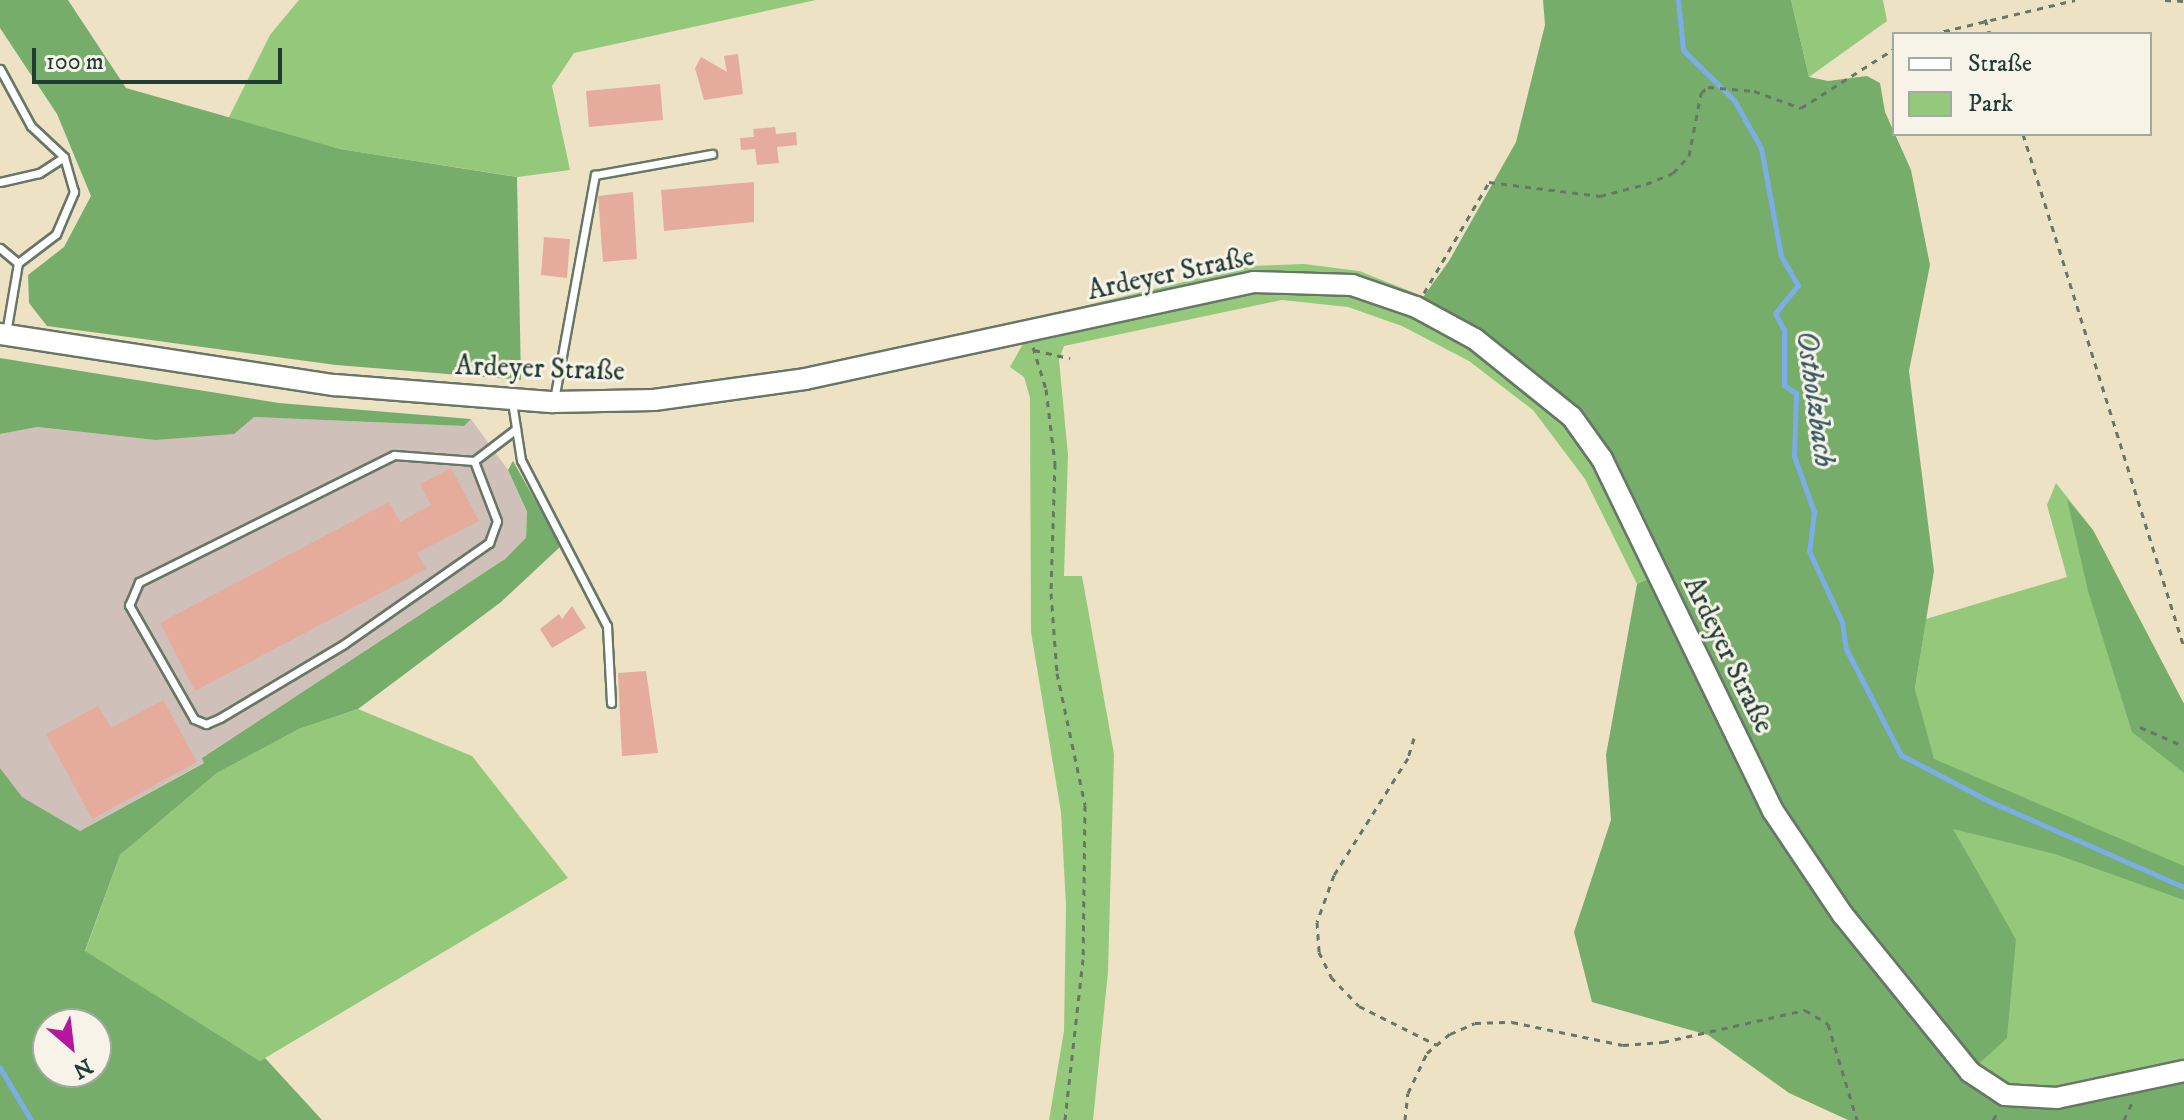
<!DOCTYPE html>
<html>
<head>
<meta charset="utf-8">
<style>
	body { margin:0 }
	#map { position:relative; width:2184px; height:1120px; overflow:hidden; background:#ede2c4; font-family:"IM FELL DW Pica",serif }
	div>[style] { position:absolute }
	.industrial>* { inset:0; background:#cfc0ba }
	.green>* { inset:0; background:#94c97b }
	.forest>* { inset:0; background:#77ad6b }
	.stream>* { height:5px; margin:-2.5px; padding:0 2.5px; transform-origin:2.5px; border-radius:2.5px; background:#7dade8 }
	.building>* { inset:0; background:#e5ac9b }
	.path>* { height:3px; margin-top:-1.5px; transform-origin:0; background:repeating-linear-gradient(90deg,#677766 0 6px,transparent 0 12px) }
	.roads { filter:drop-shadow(2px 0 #677766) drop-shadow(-2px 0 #677766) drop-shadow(0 2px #677766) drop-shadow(0 -2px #677766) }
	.service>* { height:7px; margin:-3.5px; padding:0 3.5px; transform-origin:3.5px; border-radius:3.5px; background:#fff }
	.secondary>* { height:20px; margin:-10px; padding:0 10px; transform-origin:10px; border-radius:10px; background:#fff }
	span { translate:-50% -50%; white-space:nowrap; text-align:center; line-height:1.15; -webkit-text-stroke:6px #f7f3e8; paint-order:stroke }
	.street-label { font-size:28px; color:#1f3d34 }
	.water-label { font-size:30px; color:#365961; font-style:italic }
	.legend { position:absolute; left:1892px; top:32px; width:260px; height:104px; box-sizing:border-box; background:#f7f3e8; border:2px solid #a1aaa0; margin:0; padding:10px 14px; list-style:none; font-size:24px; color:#1f3d34 }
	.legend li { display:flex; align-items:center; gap:16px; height:40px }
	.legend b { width:40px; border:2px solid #a1aaa0 }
	.north { position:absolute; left:32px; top:1008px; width:80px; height:80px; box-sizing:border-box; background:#f7f3e8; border:2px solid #a1aaa0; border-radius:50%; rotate:152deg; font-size:22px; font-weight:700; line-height:32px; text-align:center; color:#1f3d34 }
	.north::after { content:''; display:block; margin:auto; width:28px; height:36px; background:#b5179e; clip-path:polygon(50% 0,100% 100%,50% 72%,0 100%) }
	.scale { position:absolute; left:32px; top:48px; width:250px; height:36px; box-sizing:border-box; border:4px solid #1f3d34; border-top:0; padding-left:10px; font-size:24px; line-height:28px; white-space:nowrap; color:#1f3d34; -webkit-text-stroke:6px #f7f3e8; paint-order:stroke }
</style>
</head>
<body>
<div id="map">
	<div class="industrial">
		<div style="clip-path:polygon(254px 417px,464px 426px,471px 419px,508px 470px,527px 513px,526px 539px,505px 559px,203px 757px,205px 762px,80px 831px,21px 797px,0 768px,0 434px,36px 427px,155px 440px)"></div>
	</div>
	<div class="green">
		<div style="clip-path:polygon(299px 0,816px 0,574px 53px,552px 86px,570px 170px,518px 177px,340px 149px,228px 119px,270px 35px)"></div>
		<div style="clip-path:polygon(1791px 0,1883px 0,1887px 21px,1809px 77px)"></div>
		<div style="clip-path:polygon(1304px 264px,1359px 271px,1435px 301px,1572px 417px,1657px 574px,1637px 584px,1585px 479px,1533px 410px,1469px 361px,1402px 326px,1348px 307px,1282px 300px,1064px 346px,1059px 360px,1068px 455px,1064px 576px,1082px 576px,1114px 754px,1108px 972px,1093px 1120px,1049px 1120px,1064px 1031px,1066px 906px,1061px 812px,1031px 632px,1030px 398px,1024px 377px,1010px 367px,1029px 333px,1025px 320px,1250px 266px)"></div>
		<div style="clip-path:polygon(2056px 483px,2093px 530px,2184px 704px,2184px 1071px,2022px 1120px,1970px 1072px,2016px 939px,1952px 829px,1915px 690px,1926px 619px,2067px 577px,2047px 505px)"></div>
		<div style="clip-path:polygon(358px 709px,472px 756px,568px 878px,260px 1061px,85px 952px,120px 855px,217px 773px,299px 729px)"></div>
	</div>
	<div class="forest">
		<div style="clip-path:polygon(0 0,68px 0,126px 88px,340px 149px,517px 177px,521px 380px,336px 365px,47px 326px,29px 303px,28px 275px,64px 247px,91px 196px,57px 114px,0 28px)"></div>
		<div style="clip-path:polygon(1543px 0,1791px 0,1809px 77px,1828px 81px,1867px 76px,1880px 83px,1885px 112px,1911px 170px,1930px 265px,1909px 371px,1934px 571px,1915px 689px,1934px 759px,2184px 866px,2184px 900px,2055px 854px,1953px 829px,2016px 939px,2007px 1038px,1970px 1072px,2005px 1095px,2184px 1071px,2184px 1120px,1848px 1120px,1789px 1093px,1708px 1035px,1592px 1002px,1574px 932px,1611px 820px,1606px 755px,1637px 584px,1656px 575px,1572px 417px,1416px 307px,1449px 261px,1516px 142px,1545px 25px)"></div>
		<div style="clip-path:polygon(0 358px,279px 403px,471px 419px,464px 426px,254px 417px,234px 434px,155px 440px,37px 427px,0 434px)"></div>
		<div style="clip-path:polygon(evenodd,513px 461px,561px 546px,501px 602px,358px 709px,299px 729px,217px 773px,120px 855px,85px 951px,260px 1061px,265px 1058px,322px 1120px,0 1120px,0 768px,22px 797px,80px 831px,204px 763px,202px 758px,505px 559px,526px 538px,527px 512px,508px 470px,513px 461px,49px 1024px,96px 1024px,96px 1072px,48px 1072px,49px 1024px)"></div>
		<div style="clip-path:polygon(2067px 499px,2093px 530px,2184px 704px,2184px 773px,2132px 732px,2088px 591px)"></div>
	</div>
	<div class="stream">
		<div style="left:1678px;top:0;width:50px;rotate:84.3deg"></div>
		<div style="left:1683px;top:50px;width:71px;rotate:44.4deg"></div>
		<div style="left:1734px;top:100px;width:55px;rotate:60.6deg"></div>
		<div style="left:1761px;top:148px;width:110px;rotate:79.5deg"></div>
		<div style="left:1781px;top:256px;width:34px;rotate:60deg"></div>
		<div style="left:1798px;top:285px;width:36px;rotate:129deg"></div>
		<div style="left:1775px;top:313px;width:19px;rotate:62deg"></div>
		<div style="left:1784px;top:330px;width:55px;rotate:90deg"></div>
		<div style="left:1784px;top:385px;width:14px;rotate:34deg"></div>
		<div style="left:1796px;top:393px;width:63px;rotate:91.8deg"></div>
		<div style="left:1794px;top:456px;width:59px;rotate:70.3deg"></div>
		<div style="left:1814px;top:512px;width:39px;rotate:97deg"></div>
		<div style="left:1809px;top:551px;width:78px;rotate:65.1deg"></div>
		<div style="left:1842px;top:622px;width:27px;rotate:82deg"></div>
		<div style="left:1846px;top:649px;width:119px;rotate:62.6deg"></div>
		<div style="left:1901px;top:755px;width:102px;rotate:27.6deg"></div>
		<div style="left:1991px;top:802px;width:211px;rotate:23.8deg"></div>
		<div style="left:0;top:1068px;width:61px;rotate:59.2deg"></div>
	</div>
	<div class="building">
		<div style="clip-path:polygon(738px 54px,743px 94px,704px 100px,695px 68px,701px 57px,727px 72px,724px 56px)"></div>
		<div style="clip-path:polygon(660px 84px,663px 120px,589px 127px,586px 91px)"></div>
		<div style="clip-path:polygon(775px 127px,776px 134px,796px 132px,797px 145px,777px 147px,779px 163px,757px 165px,755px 149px,741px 150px,740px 138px,754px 137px,753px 129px)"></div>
		<div style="clip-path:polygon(754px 182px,754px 222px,664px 231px,661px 190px)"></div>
		<div style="clip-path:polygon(633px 192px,637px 259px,603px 262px,598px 196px)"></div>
		<div style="clip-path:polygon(544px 237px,570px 239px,567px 278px,541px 275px)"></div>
		<div style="clip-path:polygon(451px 468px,479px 521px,417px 553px,426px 569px,195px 691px,160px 623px,389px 502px,400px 522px,431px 505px,420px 484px)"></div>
		<div style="clip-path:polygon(572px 606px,586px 628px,552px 648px,540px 629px,559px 614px,562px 619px)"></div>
		<div style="clip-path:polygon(646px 671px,658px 753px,622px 756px,618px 673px)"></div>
		<div style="clip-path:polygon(163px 700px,197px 762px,92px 819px,46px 734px,98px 706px,111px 728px)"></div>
	</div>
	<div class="path">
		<div style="left:2165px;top:0;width:19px;rotate:3deg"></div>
		<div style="left:1985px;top:19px;width:16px;rotate:72deg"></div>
		<div style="left:1932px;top:34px;width:147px;rotate:-13.4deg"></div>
		<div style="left:2023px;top:134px;width:538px;rotate:72.58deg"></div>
		<div style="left:1424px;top:293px;width:129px;rotate:-59.6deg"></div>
		<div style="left:1489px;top:182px;width:112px;rotate:7.2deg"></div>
		<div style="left:1600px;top:196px;width:48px;rotate:-14.6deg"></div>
		<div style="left:1646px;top:184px;width:29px;rotate:-22deg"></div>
		<div style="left:1673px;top:173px;width:23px;rotate:-47deg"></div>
		<div style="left:1689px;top:156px;width:64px;rotate:-79.2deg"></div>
		<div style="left:1701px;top:93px;width:9px;rotate:-41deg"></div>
		<div style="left:1708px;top:87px;width:46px;rotate:5deg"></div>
		<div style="left:1754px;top:91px;width:50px;rotate:19.9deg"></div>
		<div style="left:1801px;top:108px;width:110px;rotate:-32.4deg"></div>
		<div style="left:1033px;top:347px;width:44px;rotate:72.8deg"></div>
		<div style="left:1046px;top:389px;width:75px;rotate:83.1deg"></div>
		<div style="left:1055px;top:463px;width:130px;rotate:91.8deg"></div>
		<div style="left:1051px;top:593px;width:80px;rotate:85.7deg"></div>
		<div style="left:1057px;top:673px;width:135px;rotate:78deg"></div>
		<div style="left:1085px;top:805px;width:154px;rotate:90.7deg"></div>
		<div style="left:1083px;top:959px;width:162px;rotate:96.4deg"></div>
		<div style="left:1034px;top:350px;width:37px;rotate:13deg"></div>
		<div style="left:2140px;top:727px;width:48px;rotate:23.4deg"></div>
		<div style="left:1414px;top:738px;width:21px;rotate:107deg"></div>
		<div style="left:1408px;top:758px;width:138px;rotate:122.3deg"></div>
		<div style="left:1334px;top:875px;width:50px;rotate:109.9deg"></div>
		<div style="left:1317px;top:922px;width:30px;rotate:86deg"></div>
		<div style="left:1319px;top:952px;width:28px;rotate:64deg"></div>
		<div style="left:1331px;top:977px;width:40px;rotate:46deg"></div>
		<div style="left:1359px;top:1006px;width:87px;rotate:26.6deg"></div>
		<div style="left:1405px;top:1120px;width:27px;rotate:-84deg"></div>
		<div style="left:1408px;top:1093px;width:44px;rotate:-64.6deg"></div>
		<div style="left:1427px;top:1053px;width:30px;rotate:-40deg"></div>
		<div style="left:1450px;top:1034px;width:27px;rotate:-24deg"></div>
		<div style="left:1475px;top:1023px;width:37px;rotate:-2deg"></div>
		<div style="left:1512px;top:1022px;width:113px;rotate:11.7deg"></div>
		<div style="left:1623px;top:1045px;width:40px;rotate:-4.3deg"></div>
		<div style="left:1663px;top:1042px;width:146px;rotate:-12.7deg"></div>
		<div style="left:1805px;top:1010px;width:27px;rotate:31deg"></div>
		<div style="left:1828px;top:1024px;width:100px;rotate:73.2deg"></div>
		<div style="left:1993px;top:1120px;width:12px;rotate:-59deg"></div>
		<div style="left:2124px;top:1120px;width:21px;rotate:-65deg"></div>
	</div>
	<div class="roads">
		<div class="service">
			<div style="left:0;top:69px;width:65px;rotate:61.5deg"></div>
			<div style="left:31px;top:126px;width:45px;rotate:43.2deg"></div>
			<div style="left:64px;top:157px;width:30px;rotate:147deg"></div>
			<div style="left:39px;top:173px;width:40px;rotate:167deg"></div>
			<div style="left:0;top:248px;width:23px;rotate:40deg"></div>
			<div style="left:18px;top:263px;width:71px;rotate:99.7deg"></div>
			<div style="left:18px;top:263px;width:48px;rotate:-37.3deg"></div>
			<div style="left:56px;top:234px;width:46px;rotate:-66.8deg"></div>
			<div style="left:74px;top:192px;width:36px;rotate:-106deg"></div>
			<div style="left:554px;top:400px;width:229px;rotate:-79.7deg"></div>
			<div style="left:595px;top:175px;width:119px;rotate:-10.2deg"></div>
			<div style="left:512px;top:402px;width:59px;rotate:81.2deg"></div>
			<div style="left:521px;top:460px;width:187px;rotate:62.6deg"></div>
			<div style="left:607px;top:626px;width:77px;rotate:87deg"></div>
			<div style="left:474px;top:461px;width:80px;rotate:-175.7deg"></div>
			<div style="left:394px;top:455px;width:285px;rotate:153.5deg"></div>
			<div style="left:139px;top:582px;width:25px;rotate:113deg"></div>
			<div style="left:129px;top:605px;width:131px;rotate:60.3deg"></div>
			<div style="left:194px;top:719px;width:13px;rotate:23deg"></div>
			<div style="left:206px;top:724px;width:15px;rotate:-23deg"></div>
			<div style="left:220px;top:718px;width:144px;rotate:-30.8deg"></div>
			<div style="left:344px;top:644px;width:177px;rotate:-34.9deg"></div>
			<div style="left:489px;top:543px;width:23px;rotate:-70deg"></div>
			<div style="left:497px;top:521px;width:64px;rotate:-111deg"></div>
			<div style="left:474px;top:461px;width:53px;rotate:-37.3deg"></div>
		</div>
		<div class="secondary">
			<div style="left:0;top:334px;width:339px;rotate:8.7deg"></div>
			<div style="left:335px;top:385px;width:219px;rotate:4.5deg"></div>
			<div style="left:553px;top:402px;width:101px;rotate:-1.1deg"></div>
			<div style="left:654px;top:400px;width:152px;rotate:-7.9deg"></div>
			<div style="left:805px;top:379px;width:458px;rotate:-12.2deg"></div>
			<div style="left:1253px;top:282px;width:99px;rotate:1.7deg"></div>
			<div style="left:1352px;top:285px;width:68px;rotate:19deg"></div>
			<div style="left:1416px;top:307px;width:67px;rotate:28.5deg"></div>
			<div style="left:1475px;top:339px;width:124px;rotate:38.8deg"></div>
			<div style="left:1572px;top:417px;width:52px;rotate:54.5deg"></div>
			<div style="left:1602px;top:459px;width:391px;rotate:64.1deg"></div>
			<div style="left:1773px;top:811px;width:125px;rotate:56.1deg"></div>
			<div style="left:1843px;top:915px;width:202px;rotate:51deg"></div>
			<div style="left:1970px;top:1072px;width:42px;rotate:33.3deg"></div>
			<div style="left:2005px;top:1095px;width:52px;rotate:3.3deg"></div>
			<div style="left:2057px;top:1098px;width:130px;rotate:-12deg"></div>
		</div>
	</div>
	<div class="street-label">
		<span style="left:1171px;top:274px;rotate:-12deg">Ardeyer Straße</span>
		<span style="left:540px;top:369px;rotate:2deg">Ardeyer Straße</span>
		<span style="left:1728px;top:655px;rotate:64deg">Ardeyer Straße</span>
	</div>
	<div class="water-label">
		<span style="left:1814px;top:399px;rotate:82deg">Ostholzbach</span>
	</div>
	<ul class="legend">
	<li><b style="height:10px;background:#fff"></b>Straße</li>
	<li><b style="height:22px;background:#94c97b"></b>Park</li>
	</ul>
	<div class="north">N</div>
	<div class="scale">100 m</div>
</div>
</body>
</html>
